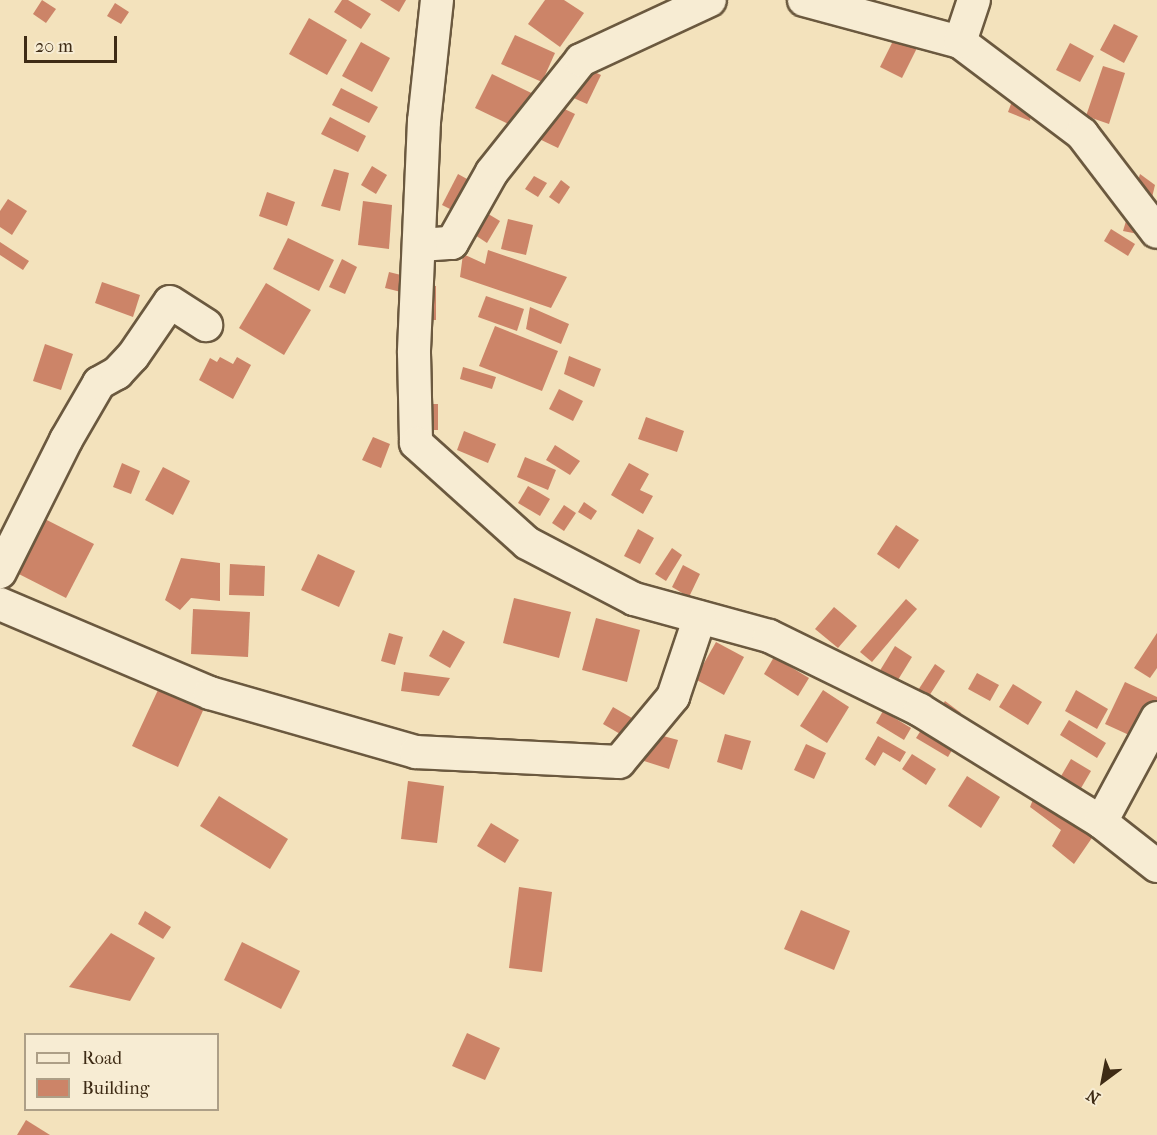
<!DOCTYPE html>
<html>
<head>
<meta charset="utf-8">
<style>
	body { margin:0 }
	#map { position:relative; width:1157px; height:1135px; overflow:hidden; background:#f3e2bc; font-family:"IM FELL French Canon",serif }
	div>[style] { position:absolute }
	.building>* { inset:0; background:#cc8468 }
	.roads { filter:drop-shadow(2px 0 #6b593f) drop-shadow(-2px 0 #6b593f) drop-shadow(0 2px #6b593f) drop-shadow(0 -2px #6b593f) }
	.street>* { height:32px; margin:-16px; padding:0 16px; transform-origin:16px; border-radius:16px; background:#f7ecd3 }
	span { translate:-50% -50%; white-space:nowrap; text-align:center; line-height:1.15; -webkit-text-stroke:4.5px #f7ecd3; paint-order:stroke }
	.legend { position:absolute; left:24px; top:1033px; width:195px; height:78px; box-sizing:border-box; background:#f7ecd3; border:2px solid #ad9f87; margin:0; padding:8px 10px; list-style:none; font-size:18px; color:#3e2b15 }
	.legend li { display:flex; align-items:center; gap:12px; height:30px }
	.legend b { width:30px; border:2px solid #ad9f87 }
	.north { position:absolute; left:1073px; top:1051px; width:60px; height:60px; -webkit-text-stroke:4px #f7ecd3; paint-order:stroke; rotate:212deg; font-size:16px; font-weight:700; line-height:24px; text-align:center; color:#3e2b15 }
	.north::after { content:''; display:block; margin:auto; width:21px; height:27px; background:#3e2b15; clip-path:polygon(50% 0,100% 100%,50% 72%,0 100%) }
	.scale { position:absolute; left:24px; top:36px; width:93px; height:27px; box-sizing:border-box; border:3px solid #3e2b15; border-top:0; padding-left:8px; font-size:18px; line-height:21px; white-space:nowrap; color:#3e2b15; -webkit-text-stroke:4px #f7ecd3; paint-order:stroke }
</style>
</head>
<body>
<div id="map">
	<div class="building">
		<div style="clip-path:polygon(42px 0,56px 9px,46px 23px,33px 14px)"></div>
		<div style="clip-path:polygon(342px 0,348px 0,371px 14px,361px 29px,334px 12px)"></div>
		<div style="clip-path:polygon(380px 0,406px 0,399px 12px)"></div>
		<div style="clip-path:polygon(545px 0,564px 0,584px 13px,560px 47px,528px 24px)"></div>
		<div style="clip-path:polygon(115px 3px,129px 12px,121px 24px,107px 16px)"></div>
		<div style="clip-path:polygon(309px 18px,347px 40px,327px 75px,289px 54px)"></div>
		<div style="clip-path:polygon(1114px 24px,1138px 36px,1124px 63px,1100px 50px)"></div>
		<div style="clip-path:polygon(515px 35px,555px 53px,542px 82px,501px 64px)"></div>
		<div style="clip-path:polygon(896px 35px,918px 46px,902px 78px,880px 67px)"></div>
		<div style="clip-path:polygon(361px 42px,390px 58px,372px 92px,342px 76px)"></div>
		<div style="clip-path:polygon(1070px 43px,1094px 56px,1080px 82px,1056px 70px)"></div>
		<div style="clip-path:polygon(560px 56px,601px 75px,587px 104px,547px 86px)"></div>
		<div style="clip-path:polygon(1103px 66px,1125px 73px,1109px 124px,1086px 116px)"></div>
		<div style="clip-path:polygon(492px 74px,575px 114px,558px 148px,475px 108px)"></div>
		<div style="clip-path:polygon(341px 88px,378px 107px,369px 123px,332px 105px)"></div>
		<div style="clip-path:polygon(1014px 96px,1032px 103px,1030px 121px,1008px 112px)"></div>
		<div style="clip-path:polygon(330px 117px,366px 136px,358px 152px,321px 134px)"></div>
		<div style="clip-path:polygon(372px 166px,387px 175px,376px 194px,361px 185px)"></div>
		<div style="clip-path:polygon(334px 169px,349px 173px,340px 211px,321px 206px)"></div>
		<div style="clip-path:polygon(458px 174px,478px 185px,462px 215px,442px 205px)"></div>
		<div style="clip-path:polygon(1140px 174px,1155px 185px,1143px 235px,1123px 231px)"></div>
		<div style="clip-path:polygon(534px 176px,547px 183px,538px 197px,525px 189px)"></div>
		<div style="clip-path:polygon(561px 180px,570px 187px,559px 204px,549px 197px)"></div>
		<div style="clip-path:polygon(267px 192px,295px 202px,287px 226px,259px 216px)"></div>
		<div style="clip-path:polygon(8px 199px,27px 211px,12px 235px,0 227px,0 211px)"></div>
		<div style="clip-path:polygon(363px 201px,392px 205px,389px 249px,358px 245px)"></div>
		<div style="clip-path:polygon(485px 212px,500px 221px,487px 243px,472px 233px)"></div>
		<div style="clip-path:polygon(508px 219px,533px 225px,526px 255px,501px 249px)"></div>
		<div style="clip-path:polygon(1111px 229px,1135px 244px,1128px 256px,1104px 241px)"></div>
		<div style="clip-path:polygon(288px 238px,334px 260px,319px 291px,273px 269px)"></div>
		<div style="clip-path:polygon(0 242px,29px 261px,23px 270px,0 255px)"></div>
		<div style="clip-path:polygon(488px 250px,567px 277px,551px 308px,460px 277px,463px 254px,485px 264px)"></div>
		<div style="clip-path:polygon(342px 259px,357px 267px,345px 294px,329px 287px)"></div>
		<div style="clip-path:polygon(389px 272px,409px 277px,405px 293px,385px 288px)"></div>
		<div style="clip-path:polygon(102px 282px,140px 295px,133px 317px,95px 303px)"></div>
		<div style="clip-path:polygon(266px 283px,311px 310px,284px 355px,239px 328px)"></div>
		<div style="clip-path:polygon(421px 285px,436px 286px,436px 320px,420px 320px)"></div>
		<div style="clip-path:polygon(486px 296px,524px 309px,517px 331px,478px 317px)"></div>
		<div style="clip-path:polygon(530px 307px,569px 324px,561px 344px,526px 329px)"></div>
		<div style="clip-path:polygon(495px 326px,558px 351px,542px 391px,479px 366px)"></div>
		<div style="clip-path:polygon(45px 344px,73px 354px,61px 390px,33px 381px)"></div>
		<div style="clip-path:polygon(569px 356px,601px 369px,594px 387px,564px 374px)"></div>
		<div style="clip-path:polygon(220px 357px,233px 364px,237px 357px,251px 365px,233px 399px,199px 380px,210px 358px,217px 362px)"></div>
		<div style="clip-path:polygon(463px 367px,496px 377px,492px 389px,460px 379px)"></div>
		<div style="clip-path:polygon(559px 389px,583px 401px,573px 421px,549px 409px)"></div>
		<div style="clip-path:polygon(423px 404px,438px 404px,438px 430px,423px 430px)"></div>
		<div style="clip-path:polygon(646px 417px,684px 431px,677px 452px,638px 439px)"></div>
		<div style="clip-path:polygon(464px 431px,496px 444px,488px 463px,457px 450px)"></div>
		<div style="clip-path:polygon(373px 437px,390px 444px,381px 468px,362px 460px)"></div>
		<div style="clip-path:polygon(555px 445px,580px 461px,570px 475px,546px 460px)"></div>
		<div style="clip-path:polygon(525px 457px,556px 470px,548px 490px,517px 477px)"></div>
		<div style="clip-path:polygon(122px 463px,140px 471px,131px 494px,113px 487px)"></div>
		<div style="clip-path:polygon(629px 463px,649px 474px,640px 490px,653px 496px,643px 514px,611px 495px)"></div>
		<div style="clip-path:polygon(163px 467px,190px 481px,173px 515px,145px 500px)"></div>
		<div style="clip-path:polygon(528px 486px,550px 499px,540px 516px,518px 503px)"></div>
		<div style="clip-path:polygon(584px 502px,597px 511px,591px 520px,578px 512px)"></div>
		<div style="clip-path:polygon(564px 505px,576px 513px,564px 531px,552px 523px)"></div>
		<div style="clip-path:polygon(37px 515px,94px 544px,66px 598px,9px 569px)"></div>
		<div style="clip-path:polygon(896px 525px,919px 540px,899px 569px,877px 554px)"></div>
		<div style="clip-path:polygon(638px 529px,654px 538px,640px 564px,624px 556px)"></div>
		<div style="clip-path:polygon(672px 548px,682px 555px,666px 581px,655px 574px)"></div>
		<div style="clip-path:polygon(318px 554px,355px 571px,339px 607px,301px 590px)"></div>
		<div style="clip-path:polygon(181px 558px,220px 563px,220px 601px,191px 598px,180px 610px,165px 600px)"></div>
		<div style="clip-path:polygon(230px 564px,265px 566px,264px 596px,229px 595px)"></div>
		<div style="clip-path:polygon(683px 565px,700px 574px,689px 597px,672px 587px)"></div>
		<div style="clip-path:polygon(514px 598px,571px 612px,559px 658px,503px 643px)"></div>
		<div style="clip-path:polygon(906px 599px,917px 609px,872px 662px,860px 652px)"></div>
		<div style="clip-path:polygon(834px 607px,857px 626px,838px 648px,815px 629px)"></div>
		<div style="clip-path:polygon(193px 609px,250px 612px,248px 657px,191px 654px)"></div>
		<div style="clip-path:polygon(596px 618px,640px 630px,627px 682px,582px 670px)"></div>
		<div style="clip-path:polygon(443px 630px,465px 642px,450px 668px,429px 656px)"></div>
		<div style="clip-path:polygon(389px 633px,403px 637px,395px 665px,381px 661px)"></div>
		<div style="clip-path:polygon(1157px 633px,1157px 668px,1150px 678px,1134px 668px)"></div>
		<div style="clip-path:polygon(716px 642px,744px 657px,724px 695px,695px 679px)"></div>
		<div style="clip-path:polygon(895px 646px,912px 657px,893px 688px,876px 677px)"></div>
		<div style="clip-path:polygon(774px 657px,809px 678px,798px 696px,764px 674px)"></div>
		<div style="clip-path:polygon(935px 664px,945px 671px,924px 704px,913px 698px)"></div>
		<div style="clip-path:polygon(404px 672px,450px 678px,439px 696px,401px 691px)"></div>
		<div style="clip-path:polygon(977px 673px,999px 685px,990px 701px,968px 689px)"></div>
		<div style="clip-path:polygon(164px 677px,209px 697px,178px 767px,132px 746px)"></div>
		<div style="clip-path:polygon(1125px 682px,1157px 697px,1157px 705px,1140px 740px,1105px 724px)"></div>
		<div style="clip-path:polygon(1013px 684px,1042px 702px,1028px 725px,999px 707px)"></div>
		<div style="clip-path:polygon(823px 690px,849px 707px,827px 743px,800px 726px)"></div>
		<div style="clip-path:polygon(1076px 690px,1108px 709px,1097px 729px,1065px 711px)"></div>
		<div style="clip-path:polygon(945px 701px,961px 713px,952px 725px,936px 714px)"></div>
		<div style="clip-path:polygon(613px 707px,637px 721px,627px 738px,603px 724px)"></div>
		<div style="clip-path:polygon(883px 711px,911px 728px,904px 740px,876px 723px)"></div>
		<div style="clip-path:polygon(1069px 720px,1106px 743px,1097px 758px,1060px 735px)"></div>
		<div style="clip-path:polygon(925px 724px,956px 743px,948px 757px,916px 738px)"></div>
		<div style="clip-path:polygon(652px 733px,678px 740px,669px 769px,644px 761px)"></div>
		<div style="clip-path:polygon(725px 734px,751px 741px,742px 770px,717px 762px)"></div>
		<div style="clip-path:polygon(878px 736px,906px 752px,900px 762px,883px 752px,875px 766px,865px 759px)"></div>
		<div style="clip-path:polygon(806px 744px,826px 753px,814px 779px,794px 770px)"></div>
		<div style="clip-path:polygon(912px 754px,936px 769px,926px 785px,902px 769px)"></div>
		<div style="clip-path:polygon(1071px 759px,1091px 771px,1077px 795px,1057px 783px)"></div>
		<div style="clip-path:polygon(967px 776px,1000px 797px,981px 828px,948px 806px)"></div>
		<div style="clip-path:polygon(408px 781px,444px 786px,437px 843px,401px 839px)"></div>
		<div style="clip-path:polygon(1038px 787px,1096px 832px,1074px 864px,1052px 846px,1061px 830px,1030px 807px)"></div>
		<div style="clip-path:polygon(219px 796px,288px 839px,270px 869px,200px 826px)"></div>
		<div style="clip-path:polygon(491px 823px,519px 840px,505px 863px,477px 846px)"></div>
		<div style="clip-path:polygon(519px 887px,552px 892px,542px 972px,509px 968px)"></div>
		<div style="clip-path:polygon(801px 910px,850px 931px,834px 970px,784px 949px)"></div>
		<div style="clip-path:polygon(145px 911px,171px 927px,163px 939px,138px 924px)"></div>
		<div style="clip-path:polygon(111px 933px,155px 958px,130px 1001px,69px 987px)"></div>
		<div style="clip-path:polygon(242px 942px,300px 971px,281px 1009px,224px 980px)"></div>
		<div style="clip-path:polygon(467px 1033px,500px 1048px,485px 1080px,452px 1066px)"></div>
		<div style="clip-path:polygon(26px 1120px,50px 1135px,17px 1135px)"></div>
	</div>
	<div class="roads">
		<div class="street">
			<div style="left:437px;top:0;width:122px;rotate:96.1deg"></div>
			<div style="left:424px;top:121px;width:232px;rotate:92.5deg"></div>
			<div style="left:414px;top:353px;width:90px;rotate:88.7deg"></div>
			<div style="left:416px;top:443px;width:149px;rotate:42deg"></div>
			<div style="left:527px;top:543px;width:121px;rotate:27.6deg"></div>
			<div style="left:634px;top:599px;width:140px;rotate:15.3deg"></div>
			<div style="left:769px;top:636px;width:168px;rotate:26.1deg"></div>
			<div style="left:920px;top:710px;width:213px;rotate:31.7deg"></div>
			<div style="left:1101px;top:822px;width:71px;rotate:38.2deg"></div>
			<div style="left:804px;top:0;width:162px;rotate:15.1deg"></div>
			<div style="left:960px;top:42px;width:153px;rotate:37deg"></div>
			<div style="left:1082px;top:134px;width:123px;rotate:52.6deg"></div>
			<div style="left:960px;top:42px;width:44px;rotate:-71.6deg"></div>
			<div style="left:420px;top:245px;width:32px;rotate:-4deg"></div>
			<div style="left:452px;top:243px;width:81px;rotate:-60.6deg"></div>
			<div style="left:492px;top:172px;width:143px;rotate:-51.5deg"></div>
			<div style="left:581px;top:60px;width:142px;rotate:-24.9deg"></div>
			<div style="left:0;top:572px;width:148px;rotate:-63.4deg"></div>
			<div style="left:66px;top:440px;width:66px;rotate:-59.9deg"></div>
			<div style="left:99px;top:383px;width:21px;rotate:-29deg"></div>
			<div style="left:117px;top:373px;width:23px;rotate:-47deg"></div>
			<div style="left:133px;top:356px;width:65px;rotate:-55.6deg"></div>
			<div style="left:170px;top:302px;width:43px;rotate:32.6deg"></div>
			<div style="left:0;top:604px;width:228px;rotate:23deg"></div>
			<div style="left:210px;top:693px;width:214px;rotate:16deg"></div>
			<div style="left:416px;top:752px;width:203px;rotate:2.8deg"></div>
			<div style="left:619px;top:762px;width:85px;rotate:-50.3deg"></div>
			<div style="left:673px;top:697px;width:84px;rotate:-71.4deg"></div>
			<div style="left:1101px;top:822px;width:118px;rotate:-61.7deg"></div>
		</div>
	</div>
	<ul class="legend">
	<li><b style="height:8px;background:#f7ecd3"></b>Road</li>
	<li><b style="height:16px;background:#cc8468"></b>Building</li>
	</ul>
	<div class="north">N</div>
	<div class="scale">20 m</div>
</div>
</body>
</html>
